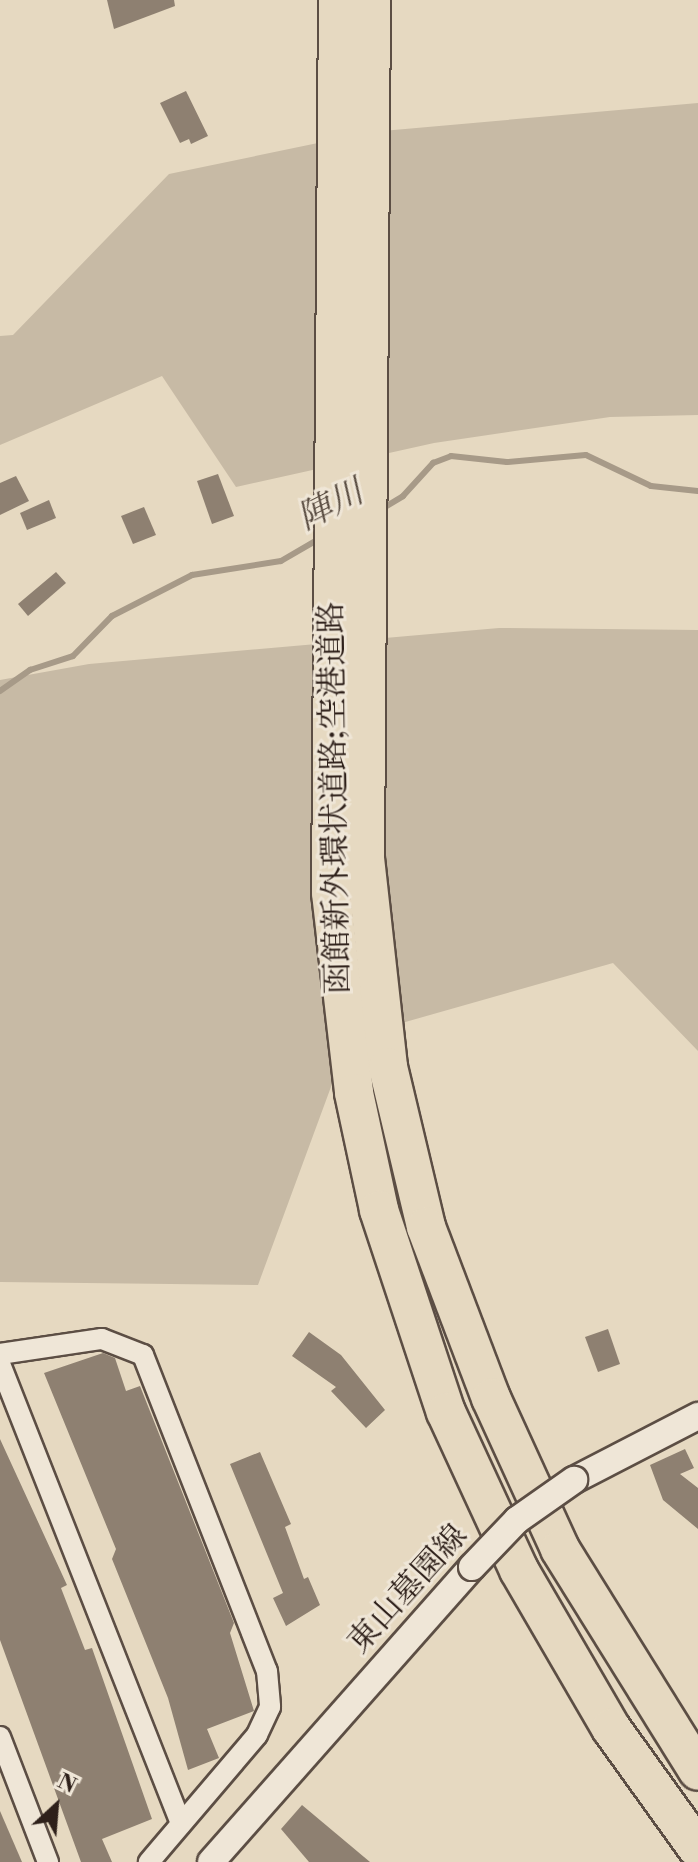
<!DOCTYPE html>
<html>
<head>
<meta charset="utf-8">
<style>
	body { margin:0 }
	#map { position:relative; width:698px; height:1862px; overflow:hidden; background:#e6d9c1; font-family:"Libre Bodoni","Noto Serif JP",serif }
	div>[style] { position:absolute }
	.green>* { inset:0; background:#c7baa5 }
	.stream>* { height:6px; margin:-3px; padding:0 3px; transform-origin:3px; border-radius:3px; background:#a79a88 }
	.building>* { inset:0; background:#8e8071 }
	.roads { filter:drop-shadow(2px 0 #5c4e44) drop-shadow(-2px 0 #5c4e44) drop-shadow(0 2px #5c4e44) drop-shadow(0 -2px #5c4e44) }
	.minor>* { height:20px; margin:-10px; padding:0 10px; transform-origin:10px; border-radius:10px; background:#efe6d7 }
	.tertiary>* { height:26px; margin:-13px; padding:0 13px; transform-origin:13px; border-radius:13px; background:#efe6d7 }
	.motorway>* { height:38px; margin:-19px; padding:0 19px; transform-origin:19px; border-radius:19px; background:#e6d9c1 }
	.bridges { filter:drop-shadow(2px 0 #5c4e44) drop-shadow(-2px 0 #5c4e44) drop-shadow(0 2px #5c4e44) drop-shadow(0 -2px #5c4e44) }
	.tertiary-bridge>* { height:26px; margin:-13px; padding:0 13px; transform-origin:13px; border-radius:13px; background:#efe6d7 }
	span { translate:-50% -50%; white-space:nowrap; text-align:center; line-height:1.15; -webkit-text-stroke:6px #efe6d7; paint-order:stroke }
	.street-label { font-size:32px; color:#2e201a }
	.water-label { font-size:34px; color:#584b40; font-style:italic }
	.north { position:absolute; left:16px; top:1766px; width:80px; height:80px; -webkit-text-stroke:6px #efe6d7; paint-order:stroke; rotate:26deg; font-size:22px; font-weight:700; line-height:32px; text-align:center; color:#2e201a }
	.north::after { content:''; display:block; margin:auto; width:28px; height:36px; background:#2e201a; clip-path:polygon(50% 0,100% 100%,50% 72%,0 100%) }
</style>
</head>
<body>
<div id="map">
	<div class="green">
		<div style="clip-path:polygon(698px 103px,698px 415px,610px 417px,434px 443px,236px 487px,162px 376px,0 445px,0 336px,13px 335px,169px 174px,371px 132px)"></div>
		<div style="clip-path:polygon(499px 628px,698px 630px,698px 1051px,613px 963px,349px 1038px,258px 1285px,0 1282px,0 680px,89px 664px)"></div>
	</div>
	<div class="stream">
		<div style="left:380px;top:510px;width:27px;rotate:-31deg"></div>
		<div style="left:403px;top:496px;width:45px;rotate:-47.7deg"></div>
		<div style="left:433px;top:463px;width:19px;rotate:-21deg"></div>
		<div style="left:451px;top:456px;width:56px;rotate:6.1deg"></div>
		<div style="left:507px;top:462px;width:79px;rotate:-5.1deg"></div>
		<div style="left:586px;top:455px;width:72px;rotate:25.5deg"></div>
		<div style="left:651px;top:486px;width:47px;rotate:6.1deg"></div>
		<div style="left:0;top:691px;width:37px;rotate:-35deg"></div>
		<div style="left:30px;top:670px;width:45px;rotate:-18deg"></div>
		<div style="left:73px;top:656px;width:56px;rotate:-45.7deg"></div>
		<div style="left:112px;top:616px;width:90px;rotate:-27.1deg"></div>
		<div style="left:192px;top:575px;width:90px;rotate:-8.9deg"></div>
		<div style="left:281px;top:561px;width:44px;rotate:-30.1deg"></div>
	</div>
	<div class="building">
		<div style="clip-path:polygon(107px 0,174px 0,175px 6px,114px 29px)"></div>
		<div style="clip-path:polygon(186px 91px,208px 136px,191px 144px,189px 139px,180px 143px,160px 103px)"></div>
		<div style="clip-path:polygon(218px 474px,234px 516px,212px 524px,197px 481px)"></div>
		<div style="clip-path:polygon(16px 476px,29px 501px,0 515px,0 483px)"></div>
		<div style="clip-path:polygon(49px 500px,56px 518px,27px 530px,20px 513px)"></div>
		<div style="clip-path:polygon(144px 507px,156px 535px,133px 544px,121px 516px)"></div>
		<div style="clip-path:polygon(56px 572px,66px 583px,28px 616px,18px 604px)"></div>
		<div style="clip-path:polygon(608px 1329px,620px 1364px,598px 1372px,585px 1337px)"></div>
		<div style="clip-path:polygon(309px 1332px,341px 1355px,385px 1410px,366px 1428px,331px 1391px,336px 1387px,292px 1356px)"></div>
		<div style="clip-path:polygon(103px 1353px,115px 1358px,126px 1391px,140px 1386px,234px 1623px,230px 1633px,254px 1711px,207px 1729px,219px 1758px,188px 1770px,168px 1698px,112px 1559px,116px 1549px,44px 1373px)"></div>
		<div style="clip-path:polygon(0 1439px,67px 1585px,61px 1588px,85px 1650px,92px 1648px,152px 1819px,102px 1839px,112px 1862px,81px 1862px,0 1640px)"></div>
		<div style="clip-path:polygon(685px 1449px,694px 1468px,680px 1474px,698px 1488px,698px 1529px,663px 1500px,650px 1465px)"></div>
		<div style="clip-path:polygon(260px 1452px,291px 1524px,285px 1527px,304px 1579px,308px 1577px,320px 1605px,286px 1626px,273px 1598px,283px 1593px,230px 1464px)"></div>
		<div style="clip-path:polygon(302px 1805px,370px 1862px,309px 1862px,281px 1829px)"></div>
		<div style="clip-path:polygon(0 1811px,22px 1862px,0 1862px)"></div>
	</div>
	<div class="roads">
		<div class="minor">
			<div style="left:0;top:1354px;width:103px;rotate:-8.4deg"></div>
			<div style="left:102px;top:1339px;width:44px;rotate:21.3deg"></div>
			<div style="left:143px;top:1355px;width:339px;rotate:68.6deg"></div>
			<div style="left:267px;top:1671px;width:36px;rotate:85deg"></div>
			<div style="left:270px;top:1707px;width:31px;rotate:115deg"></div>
			<div style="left:257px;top:1735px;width:167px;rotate:130.4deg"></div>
			<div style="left:0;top:1364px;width:494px;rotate:68.5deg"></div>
			<div style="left:0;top:1737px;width:134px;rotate:69deg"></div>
		</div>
		<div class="tertiary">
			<div style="left:574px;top:1480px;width:140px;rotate:-27.3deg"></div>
			<div style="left:211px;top:1862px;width:394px;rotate:-48.5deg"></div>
		</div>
		<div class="motorway">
			<div style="left:338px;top:0;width:893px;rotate:90.45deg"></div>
			<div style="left:331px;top:893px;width:201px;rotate:83.4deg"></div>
			<div style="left:354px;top:1093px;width:120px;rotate:77.9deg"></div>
			<div style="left:379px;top:1210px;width:213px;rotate:71.7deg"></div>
			<div style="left:446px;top:1412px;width:174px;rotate:65.2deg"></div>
			<div style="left:519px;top:1570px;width:183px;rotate:59.8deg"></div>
			<div style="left:611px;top:1728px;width:149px;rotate:54.3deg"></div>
			<div style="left:371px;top:0;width:858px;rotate:90.4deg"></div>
			<div style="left:365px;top:858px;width:210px;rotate:83.7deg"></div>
			<div style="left:388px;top:1067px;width:164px;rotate:76.6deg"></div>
			<div style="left:426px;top:1227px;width:183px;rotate:69.2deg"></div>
			<div style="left:491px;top:1398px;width:166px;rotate:65.4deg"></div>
			<div style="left:560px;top:1549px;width:261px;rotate:58.1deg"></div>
		</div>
	</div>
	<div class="bridges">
		<div class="tertiary-bridge">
			<div style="left:472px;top:1567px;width:65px;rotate:-46.2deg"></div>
			<div style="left:517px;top:1520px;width:70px;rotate:-35.1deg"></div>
		</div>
	</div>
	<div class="street-label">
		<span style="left:335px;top:798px;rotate:-91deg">函館新外環状道路;空港道路</span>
		<span style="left:408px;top:1589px;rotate:-48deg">東山墓園線</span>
	</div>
	<div class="water-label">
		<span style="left:331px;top:506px;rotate:-27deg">陣川</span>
	</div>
	<div class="north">N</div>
</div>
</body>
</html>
